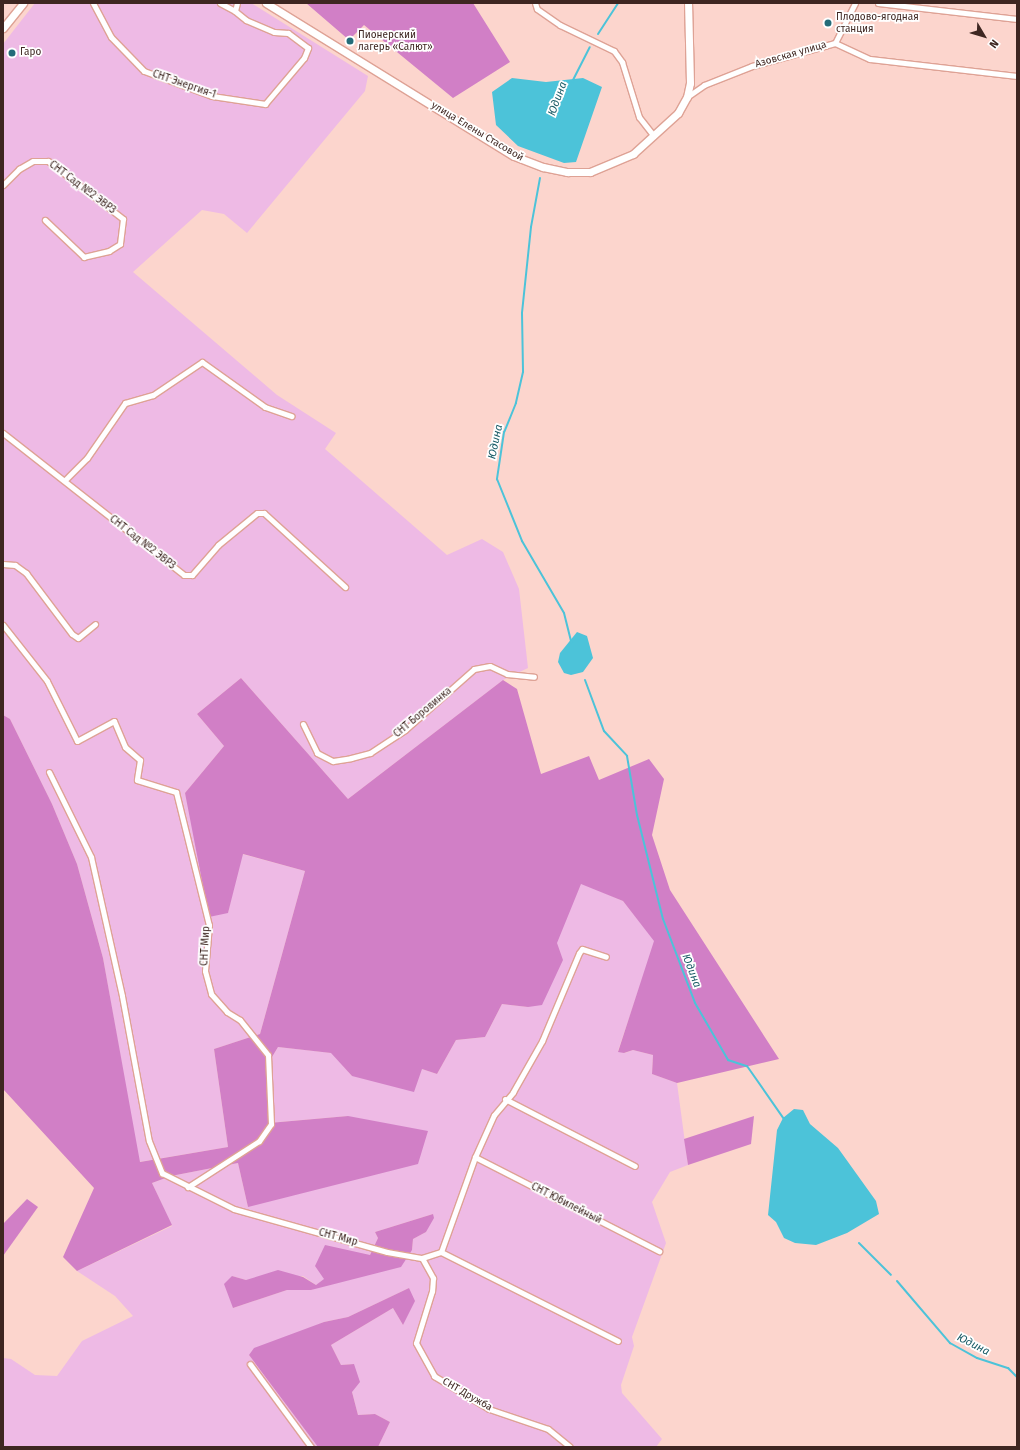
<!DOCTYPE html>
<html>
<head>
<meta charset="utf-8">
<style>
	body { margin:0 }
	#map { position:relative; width:1020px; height:1450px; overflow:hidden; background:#fcd5cd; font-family:"Fira Sans",sans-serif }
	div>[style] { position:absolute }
	.green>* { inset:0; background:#eebae5 }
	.forest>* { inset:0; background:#d17fc6 }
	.water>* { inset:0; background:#4cc3d9 }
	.stream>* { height:2px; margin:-1px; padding:0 1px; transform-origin:1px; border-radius:1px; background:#4cc3d9 }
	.roads { filter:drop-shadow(1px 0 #dea295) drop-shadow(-1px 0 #dea295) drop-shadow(0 1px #dea295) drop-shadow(0 -1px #dea295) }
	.minor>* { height:5px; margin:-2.5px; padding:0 2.5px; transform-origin:2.5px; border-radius:2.5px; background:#fff }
	.secondary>* { height:7px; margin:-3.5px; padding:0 3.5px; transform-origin:3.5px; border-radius:3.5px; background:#fff }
	.dots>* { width:11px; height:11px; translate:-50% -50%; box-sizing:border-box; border:2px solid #fff; border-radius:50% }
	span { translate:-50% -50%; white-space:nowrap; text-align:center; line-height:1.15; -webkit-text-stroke:3.5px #fff; paint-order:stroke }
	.poi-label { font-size:10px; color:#3e2621 }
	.left { translate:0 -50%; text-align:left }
	.street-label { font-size:10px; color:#3e2621 }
	.water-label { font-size:11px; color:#1a5c67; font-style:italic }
	.frame { position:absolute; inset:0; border:4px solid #3e2621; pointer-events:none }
	.north { position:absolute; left:964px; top:16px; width:40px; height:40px; -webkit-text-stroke:3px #fff; paint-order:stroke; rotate:128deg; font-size:11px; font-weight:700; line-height:16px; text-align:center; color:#3e2621 }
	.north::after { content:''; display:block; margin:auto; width:14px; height:18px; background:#3e2621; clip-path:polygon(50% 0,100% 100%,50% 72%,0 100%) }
</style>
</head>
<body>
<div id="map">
	<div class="green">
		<div style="clip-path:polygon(35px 3px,251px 3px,368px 76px,365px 91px,247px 233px,224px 214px,202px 210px,133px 272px,277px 395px,336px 433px,325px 449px,447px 555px,482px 539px,503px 552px,519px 589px,528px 668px,503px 680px,348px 799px,241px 678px,197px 714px,224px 746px,185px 793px,228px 912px,242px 854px,305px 871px,260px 1034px,214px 1049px,228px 1147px,139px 1162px,103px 958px,77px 864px,52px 804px,10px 719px,3px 715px,3px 44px)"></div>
		<div style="clip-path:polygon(evenodd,581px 883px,623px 901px,655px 941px,618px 1051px,625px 1053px,633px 1050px,653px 1055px,652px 1074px,677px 1083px,688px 1165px,670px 1172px,652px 1202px,666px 1243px,632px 1337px,634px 1346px,621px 1385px,622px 1393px,662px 1439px,656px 1447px,378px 1447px,390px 1422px,375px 1414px,358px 1415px,352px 1392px,353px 1364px,341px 1365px,331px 1345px,393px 1308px,403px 1325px,409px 1288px,348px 1317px,324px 1322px,249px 1355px,318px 1447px,3px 1447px,3px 1358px,11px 1359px,35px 1375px,57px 1376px,82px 1341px,133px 1316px,115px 1296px,77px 1271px,172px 1226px,152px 1183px,171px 1176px,238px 1163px,248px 1207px,348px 1116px,268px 1123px,266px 1067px,278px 1047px,332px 1053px,352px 1076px,422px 1069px,437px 1074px,456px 1040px,485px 1037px,502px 1004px,528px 1007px,581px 883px,433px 1214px,426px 1232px,413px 1239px,412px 1250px,311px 1290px,287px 1290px,233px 1308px,232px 1276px,246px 1280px,303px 1276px,316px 1285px,370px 1255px,378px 1238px,375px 1232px,433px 1214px)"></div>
	</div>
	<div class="forest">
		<div style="clip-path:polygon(306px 3px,473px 3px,510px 62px,453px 98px,364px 25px,349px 40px)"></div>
		<div style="clip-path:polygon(241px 678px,348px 799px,503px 680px,517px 689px,541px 774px,589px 756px,599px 780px,649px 759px,664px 779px,652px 835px,670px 890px,779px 1059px,677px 1083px,652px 1074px,653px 1055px,633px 1050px,624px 1053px,618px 1052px,654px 941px,623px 901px,581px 884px,557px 943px,563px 960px,542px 1005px,528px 1007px,502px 1004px,485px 1037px,456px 1040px,437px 1074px,422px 1069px,414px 1092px,352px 1076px,331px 1053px,278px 1047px,266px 1067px,269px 1123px,348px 1116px,428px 1131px,418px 1164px,248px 1207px,238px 1163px,171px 1176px,152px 1183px,172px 1225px,77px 1271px,63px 1257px,94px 1188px,3px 1089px,3px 715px,10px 719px,52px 804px,77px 864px,103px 958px,140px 1162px,228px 1147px,214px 1049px,260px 1034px,305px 871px,243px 854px,228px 913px,209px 917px,185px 793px,224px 746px,197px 714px)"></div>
		<div style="clip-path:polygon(754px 1116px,751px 1144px,688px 1165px,684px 1139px)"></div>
		<div style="clip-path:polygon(27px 1199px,38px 1207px,3px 1256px,3px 1224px)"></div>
		<div style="clip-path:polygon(433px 1214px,434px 1218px,426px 1232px,413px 1239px,412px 1250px,401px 1267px,311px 1290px,287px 1290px,233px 1308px,224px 1284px,232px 1276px,246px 1280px,278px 1270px,303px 1277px,316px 1285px,324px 1279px,315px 1266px,325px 1245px,370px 1255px,378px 1238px,375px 1232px)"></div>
		<div style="clip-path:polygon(409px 1288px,415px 1301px,403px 1325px,393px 1308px,331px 1345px,341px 1365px,354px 1364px,360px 1382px,352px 1392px,358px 1415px,375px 1414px,390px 1422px,378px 1447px,318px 1447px,249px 1355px,254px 1348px,324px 1322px,348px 1317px)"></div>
	</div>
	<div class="water">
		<div style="clip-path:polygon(512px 78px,546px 82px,583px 78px,602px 87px,576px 162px,564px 163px,518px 146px,496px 125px,492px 92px)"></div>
		<div style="clip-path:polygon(577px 632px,587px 636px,593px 658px,583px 672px,571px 675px,564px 673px,558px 662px,560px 653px)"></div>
		<div style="clip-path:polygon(794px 1109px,803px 1110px,810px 1124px,838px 1148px,876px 1201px,879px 1214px,847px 1233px,816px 1245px,795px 1243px,784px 1238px,776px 1222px,768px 1215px,777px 1130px,783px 1118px)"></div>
	</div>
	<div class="stream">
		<div style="left:598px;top:34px;width:37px;rotate:-57deg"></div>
		<div style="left:572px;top:82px;width:39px;rotate:-63deg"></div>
		<div style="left:540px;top:178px;width:50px;rotate:100.4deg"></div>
		<div style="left:531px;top:227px;width:86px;rotate:96deg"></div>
		<div style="left:522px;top:313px;width:59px;rotate:89deg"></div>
		<div style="left:523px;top:372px;width:32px;rotate:103deg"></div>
		<div style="left:516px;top:403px;width:31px;rotate:112deg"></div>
		<div style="left:504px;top:432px;width:48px;rotate:98.5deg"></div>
		<div style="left:497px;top:479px;width:67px;rotate:68deg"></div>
		<div style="left:522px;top:541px;width:83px;rotate:59.7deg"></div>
		<div style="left:564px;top:613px;width:30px;rotate:76deg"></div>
		<div style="left:585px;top:680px;width:54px;rotate:69.6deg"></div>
		<div style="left:604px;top:731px;width:34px;rotate:47deg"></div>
		<div style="left:627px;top:756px;width:60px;rotate:80.4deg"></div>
		<div style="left:637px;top:815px;width:107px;rotate:76deg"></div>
		<div style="left:663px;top:919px;width:90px;rotate:69.1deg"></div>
		<div style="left:695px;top:1003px;width:66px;rotate:59.9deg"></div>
		<div style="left:728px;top:1060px;width:20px;rotate:18deg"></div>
		<div style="left:747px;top:1066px;width:65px;rotate:55.1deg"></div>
		<div style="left:859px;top:1243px;width:45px;rotate:45deg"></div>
		<div style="left:897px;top:1281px;width:82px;rotate:49.5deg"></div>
		<div style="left:950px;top:1343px;width:31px;rotate:29deg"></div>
		<div style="left:977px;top:1358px;width:33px;rotate:18deg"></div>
		<div style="left:1008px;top:1368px;width:13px;rotate:45deg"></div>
	</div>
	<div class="roads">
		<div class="minor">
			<div style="left:93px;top:3px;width:38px;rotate:62deg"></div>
			<div style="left:111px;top:37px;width:47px;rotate:45.9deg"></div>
			<div style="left:144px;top:71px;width:72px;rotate:20.2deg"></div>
			<div style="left:212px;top:96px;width:54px;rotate:8.6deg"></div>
			<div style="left:265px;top:104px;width:60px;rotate:-49.7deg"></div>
			<div style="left:304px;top:58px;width:11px;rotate:-68deg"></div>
			<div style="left:308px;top:48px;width:25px;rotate:-143deg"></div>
			<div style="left:288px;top:33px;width:14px;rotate:-176deg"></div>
			<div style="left:274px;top:32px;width:30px;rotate:-157deg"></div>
			<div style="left:246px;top:20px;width:14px;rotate:-141deg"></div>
			<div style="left:235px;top:11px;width:8px;rotate:-76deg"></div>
			<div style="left:220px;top:3px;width:17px;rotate:28deg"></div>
			<div style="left:535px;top:3px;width:6px;rotate:72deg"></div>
			<div style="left:537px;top:9px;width:28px;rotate:35deg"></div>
			<div style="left:560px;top:25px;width:60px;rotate:25.7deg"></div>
			<div style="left:614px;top:51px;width:14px;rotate:54deg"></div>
			<div style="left:622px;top:62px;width:58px;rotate:72.8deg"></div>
			<div style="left:639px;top:117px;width:24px;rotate:52deg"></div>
			<div style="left:878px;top:3px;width:140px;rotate:6.6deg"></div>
			<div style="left:835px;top:43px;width:45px;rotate:-63.4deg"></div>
			<div style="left:687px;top:97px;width:21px;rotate:-35deg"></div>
			<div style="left:704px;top:85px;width:52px;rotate:-21.6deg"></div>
			<div style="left:752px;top:66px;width:86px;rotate:-15.5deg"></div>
			<div style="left:835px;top:43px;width:38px;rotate:25deg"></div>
			<div style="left:870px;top:59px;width:148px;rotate:6.6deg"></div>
			<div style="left:3px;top:185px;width:23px;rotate:-45deg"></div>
			<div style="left:19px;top:169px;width:16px;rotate:-30deg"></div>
			<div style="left:33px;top:161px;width:15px"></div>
			<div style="left:48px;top:161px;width:95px;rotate:37.7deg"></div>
			<div style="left:123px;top:219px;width:25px;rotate:97deg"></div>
			<div style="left:120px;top:244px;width:13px;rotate:148deg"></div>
			<div style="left:109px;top:251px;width:26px;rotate:167deg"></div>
			<div style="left:84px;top:257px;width:54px;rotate:-136.5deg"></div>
			<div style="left:3px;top:433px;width:230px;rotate:38.1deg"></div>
			<div style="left:184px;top:575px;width:8px"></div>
			<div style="left:192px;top:575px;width:40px;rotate:-49deg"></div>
			<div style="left:218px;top:545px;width:50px;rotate:-39.4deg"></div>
			<div style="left:257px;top:513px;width:7px"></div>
			<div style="left:264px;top:513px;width:110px;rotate:42.4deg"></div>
			<div style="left:65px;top:480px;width:31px;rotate:-45deg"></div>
			<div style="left:87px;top:458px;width:67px;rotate:-55.4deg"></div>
			<div style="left:125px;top:403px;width:29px;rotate:-16deg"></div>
			<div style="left:153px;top:395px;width:59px;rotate:-34deg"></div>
			<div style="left:202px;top:362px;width:77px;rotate:35.5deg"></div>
			<div style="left:265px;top:407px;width:28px;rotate:19deg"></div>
			<div style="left:3px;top:564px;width:12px;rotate:5deg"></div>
			<div style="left:15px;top:565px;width:14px;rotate:36deg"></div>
			<div style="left:26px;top:573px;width:76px;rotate:53deg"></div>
			<div style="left:72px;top:634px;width:7px;rotate:34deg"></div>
			<div style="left:78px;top:638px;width:22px;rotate:-39deg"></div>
			<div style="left:3px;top:625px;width:71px;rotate:51.8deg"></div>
			<div style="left:47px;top:681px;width:67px;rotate:63.4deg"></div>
			<div style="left:77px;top:741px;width:42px;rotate:-28.4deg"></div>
			<div style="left:114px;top:721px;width:28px;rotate:67deg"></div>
			<div style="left:125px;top:747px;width:20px;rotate:41deg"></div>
			<div style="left:140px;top:760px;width:20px;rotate:99deg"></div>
			<div style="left:137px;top:780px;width:41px;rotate:17.1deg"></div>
			<div style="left:176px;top:792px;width:137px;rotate:76.1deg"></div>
			<div style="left:209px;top:925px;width:46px;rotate:95deg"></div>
			<div style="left:205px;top:971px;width:24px;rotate:75deg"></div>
			<div style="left:211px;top:994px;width:24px;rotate:48deg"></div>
			<div style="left:227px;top:1012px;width:15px;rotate:32deg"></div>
			<div style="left:240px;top:1020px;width:45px;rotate:51.3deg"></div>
			<div style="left:268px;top:1055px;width:69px;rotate:87.5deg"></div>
			<div style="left:271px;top:1124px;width:21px;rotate:125deg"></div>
			<div style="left:259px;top:1141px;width:85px;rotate:147.1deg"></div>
			<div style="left:303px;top:724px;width:32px;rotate:64deg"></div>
			<div style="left:317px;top:753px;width:18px;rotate:27deg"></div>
			<div style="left:333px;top:761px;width:18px;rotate:-9deg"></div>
			<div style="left:351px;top:758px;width:20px;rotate:-15deg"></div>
			<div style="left:370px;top:753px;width:42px;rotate:-33.3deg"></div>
			<div style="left:405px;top:730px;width:92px;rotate:-41.5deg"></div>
			<div style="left:474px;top:669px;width:16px;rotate:-11deg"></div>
			<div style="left:490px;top:666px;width:19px;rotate:25deg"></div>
			<div style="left:507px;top:674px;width:27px;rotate:6deg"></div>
			<div style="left:49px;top:772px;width:95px;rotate:63.7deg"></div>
			<div style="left:91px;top:857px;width:142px;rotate:77.4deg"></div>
			<div style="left:122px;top:996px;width:147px;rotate:79.5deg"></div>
			<div style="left:149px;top:1141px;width:35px;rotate:68deg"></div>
			<div style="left:162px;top:1173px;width:80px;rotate:26.6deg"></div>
			<div style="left:234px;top:1209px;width:159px;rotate:15.7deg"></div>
			<div style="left:387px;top:1252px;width:36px;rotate:10deg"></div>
			<div style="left:505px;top:1099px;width:146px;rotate:27.3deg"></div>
			<div style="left:475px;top:1157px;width:207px;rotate:27.1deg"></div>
			<div style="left:441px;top:1252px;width:198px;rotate:26.7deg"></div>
			<div style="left:422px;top:1258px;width:20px;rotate:-18deg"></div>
			<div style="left:441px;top:1252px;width:101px;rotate:-70.3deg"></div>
			<div style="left:475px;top:1157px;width:46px;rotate:-65.7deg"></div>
			<div style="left:494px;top:1115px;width:30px;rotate:-50deg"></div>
			<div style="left:513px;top:1092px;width:59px;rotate:-60.4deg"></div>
			<div style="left:542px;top:1041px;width:95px;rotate:-67.2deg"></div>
			<div style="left:579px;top:953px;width:5px;rotate:-53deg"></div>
			<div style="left:582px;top:949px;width:25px;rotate:18deg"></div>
			<div style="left:422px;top:1258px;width:23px;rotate:61deg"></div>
			<div style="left:433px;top:1278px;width:13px;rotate:94deg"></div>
			<div style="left:432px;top:1291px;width:54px;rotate:107.1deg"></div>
			<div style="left:416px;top:1343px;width:38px;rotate:61deg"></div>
			<div style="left:434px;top:1376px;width:64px;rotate:31deg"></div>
			<div style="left:489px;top:1409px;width:62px;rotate:18.7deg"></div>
			<div style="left:548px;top:1429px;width:28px;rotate:39deg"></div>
			<div style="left:250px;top:1364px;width:103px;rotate:53.7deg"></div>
		</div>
		<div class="secondary">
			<div style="left:266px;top:3px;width:291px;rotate:31.7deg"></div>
			<div style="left:514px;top:156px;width:31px;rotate:21deg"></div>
			<div style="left:543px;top:167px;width:25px;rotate:12deg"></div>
			<div style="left:567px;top:172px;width:23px"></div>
			<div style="left:590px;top:172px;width:47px;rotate:-22.7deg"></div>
			<div style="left:633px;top:154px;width:61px;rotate:-42.3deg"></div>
			<div style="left:678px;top:113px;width:18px;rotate:-61deg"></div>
			<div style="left:687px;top:97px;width:14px;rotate:-78deg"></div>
			<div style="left:690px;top:83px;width:80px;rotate:-91.4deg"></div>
			<div style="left:3px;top:28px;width:32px;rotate:-51deg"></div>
		</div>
	</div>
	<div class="dots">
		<div style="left:828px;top:23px;background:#246c79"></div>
		<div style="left:350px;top:41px;background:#246c79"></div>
		<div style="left:12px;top:53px;background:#246c79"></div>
	</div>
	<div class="poi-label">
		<span class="left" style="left:836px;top:23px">Плодово-ягодная<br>станция</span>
		<span class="left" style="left:358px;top:41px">Пионерский<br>лагерь «Салют»</span>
		<span class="left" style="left:20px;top:53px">Гаро</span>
	</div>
	<div class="street-label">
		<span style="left:791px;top:55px;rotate:-16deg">Азовская улица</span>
		<span style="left:184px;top:85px;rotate:19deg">СНТ Энергия-1</span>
		<span style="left:477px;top:132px;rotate:31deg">улица Елены Стасовой</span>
		<span style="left:82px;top:188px;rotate:37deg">СНТ Сад №2 ЭВРЗ</span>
		<span style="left:142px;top:543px;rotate:38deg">СНТ Сад №2 ЭВРЗ</span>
		<span style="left:423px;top:713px;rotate:-40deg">СНТ Боровинка</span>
		<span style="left:206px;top:946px;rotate:-87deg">СНТ Мир</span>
		<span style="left:566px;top:1204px;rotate:27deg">СНТ Юбилейный</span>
		<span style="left:338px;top:1238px;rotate:15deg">СНТ Мир</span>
		<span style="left:467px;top:1395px;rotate:30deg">СНТ Дружба</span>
	</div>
	<div class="water-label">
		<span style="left:558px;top:99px;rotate:-70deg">Юдина</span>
		<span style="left:496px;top:442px;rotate:-78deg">Юдина</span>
		<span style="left:691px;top:971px;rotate:69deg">Юдина</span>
		<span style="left:973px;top:1345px;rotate:27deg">Юдина</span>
	</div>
	<div class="frame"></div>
	<div class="north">N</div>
</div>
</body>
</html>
